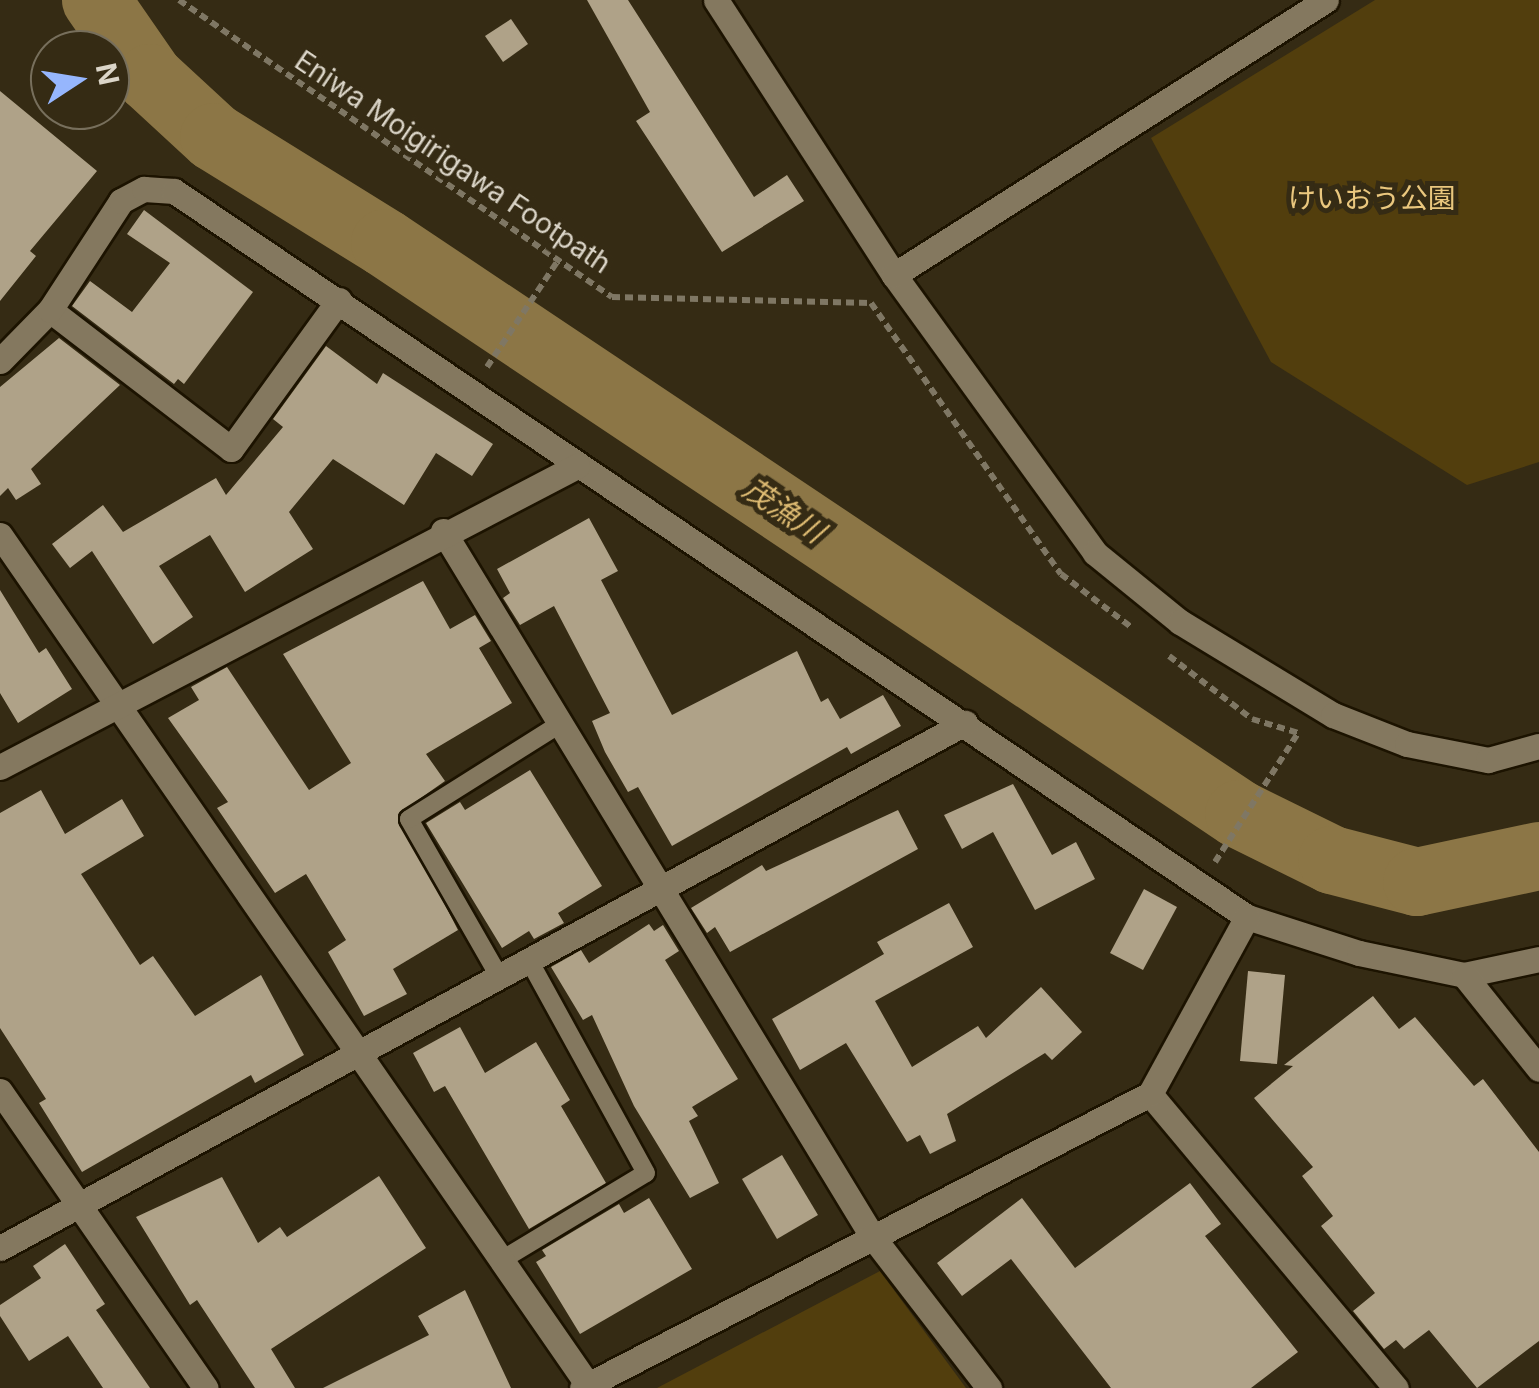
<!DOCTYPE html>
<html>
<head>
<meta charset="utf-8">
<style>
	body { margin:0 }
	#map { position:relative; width:1539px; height:1388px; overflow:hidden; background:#352b14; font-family:Inter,"Noto Sans JP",sans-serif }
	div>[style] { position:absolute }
	.green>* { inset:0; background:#523e0d }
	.river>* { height:68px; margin:-34px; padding:0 34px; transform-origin:34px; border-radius:34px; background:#8c7646 }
	.building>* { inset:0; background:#afa288 }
	.path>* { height:6px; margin-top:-3px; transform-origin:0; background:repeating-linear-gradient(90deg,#7f7764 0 8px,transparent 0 13px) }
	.roads { filter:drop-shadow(2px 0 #1c1300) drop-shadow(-2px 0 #1c1300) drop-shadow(0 2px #1c1300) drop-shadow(0 -2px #1c1300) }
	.service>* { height:18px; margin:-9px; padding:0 9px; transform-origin:9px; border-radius:9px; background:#84785f }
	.minor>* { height:25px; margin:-12.5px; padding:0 12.5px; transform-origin:12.5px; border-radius:12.5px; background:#84785f }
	span { translate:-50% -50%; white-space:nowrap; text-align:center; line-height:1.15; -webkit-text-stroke:10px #352b14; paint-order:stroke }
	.street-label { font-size:28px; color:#dbd5c8 }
	.park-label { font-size:28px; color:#eac77e }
	.water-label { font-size:30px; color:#dfbc73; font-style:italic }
	.north { position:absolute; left:30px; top:30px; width:100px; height:100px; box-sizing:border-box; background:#352b14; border:2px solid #776f5c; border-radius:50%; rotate:78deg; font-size:28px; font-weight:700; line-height:40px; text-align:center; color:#dbd5c8 }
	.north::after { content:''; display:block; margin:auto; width:35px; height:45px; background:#96b6fd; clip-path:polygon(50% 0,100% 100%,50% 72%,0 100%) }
</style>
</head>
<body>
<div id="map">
	<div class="green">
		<div style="clip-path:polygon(1375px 0,1539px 0,1539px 462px,1467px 485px,1271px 362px,1151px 138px)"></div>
		<div style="clip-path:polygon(880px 1271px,966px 1388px,657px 1388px)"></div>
	</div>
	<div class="river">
		<div style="left:96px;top:0;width:95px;rotate:55.3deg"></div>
		<div style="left:150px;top:78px;width:87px;rotate:42.7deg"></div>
		<div style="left:214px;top:137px;width:201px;rotate:31.8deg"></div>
		<div style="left:385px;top:243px;width:1027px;rotate:33.77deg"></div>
		<div style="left:1239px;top:814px;width:104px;rotate:26.3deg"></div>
		<div style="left:1332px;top:860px;width:88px;rotate:14.5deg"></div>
		<div style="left:1417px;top:882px;width:125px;rotate:-12deg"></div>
	</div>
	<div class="building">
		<div style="clip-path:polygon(587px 0,628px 0,754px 197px,787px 175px,804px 201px,722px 252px,636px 121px,650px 112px)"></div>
		<div style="clip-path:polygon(511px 19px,528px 44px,503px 62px,485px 36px)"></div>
		<div style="clip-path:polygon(0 91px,97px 171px,30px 251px,36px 256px,0 301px)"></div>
		<div style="clip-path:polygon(144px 210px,253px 292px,184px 384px,178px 379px,174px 384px,72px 306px,90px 281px,132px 312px,170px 263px,127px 234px)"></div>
		<div style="clip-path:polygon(59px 338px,120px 385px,31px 469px,41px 484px,16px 500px,8px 488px,0 496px,0 387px)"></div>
		<div style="clip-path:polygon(326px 346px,377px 384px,383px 373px,493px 444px,472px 476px,436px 453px,404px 505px,333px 459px,289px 512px,313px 549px,245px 592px,210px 535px,159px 566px,193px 617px,153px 644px,92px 551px,70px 568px,52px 544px,103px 505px,123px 532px,216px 478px,226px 495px,283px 427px,273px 419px)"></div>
		<div style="clip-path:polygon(589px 518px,618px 571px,601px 580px,672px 715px,797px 651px,821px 702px,828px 698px,840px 719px,883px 695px,901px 726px,851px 754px,847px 747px,672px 846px,638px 787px,628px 792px,605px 752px,592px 721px,610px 713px,554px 606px,520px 625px,503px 598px,510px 593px,497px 569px)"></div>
		<div style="clip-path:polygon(423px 581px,450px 629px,475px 615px,491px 641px,479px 648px,512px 703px,426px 754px,445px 781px,398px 814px,458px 930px,393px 969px,407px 994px,364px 1016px,328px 952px,346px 940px,306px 874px,275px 893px,217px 808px,228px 802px,168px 718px,199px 700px,191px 687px,227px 667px,309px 790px,351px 763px,283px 654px)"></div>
		<div style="clip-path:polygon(0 590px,39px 653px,46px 648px,72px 689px,18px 723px,0 693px)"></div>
		<div style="clip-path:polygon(530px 770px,602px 886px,558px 913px,564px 923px,534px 939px,529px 931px,502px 948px,426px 823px,460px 802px,465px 810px)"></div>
		<div style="clip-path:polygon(1013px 784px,1052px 855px,1076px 842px,1095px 879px,1035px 910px,993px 832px,962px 849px,944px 815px)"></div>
		<div style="clip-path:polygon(41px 790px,65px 834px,122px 799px,144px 836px,81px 874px,140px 965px,153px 956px,195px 1016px,261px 975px,304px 1055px,255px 1083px,251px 1075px,82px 1172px,39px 1103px,46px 1099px,0 1028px,0 813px)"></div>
		<div style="clip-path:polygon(898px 810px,918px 849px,730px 952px,715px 927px,707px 933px,691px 908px,762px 865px,766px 871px)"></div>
		<div style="clip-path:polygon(1144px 889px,1177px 907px,1143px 970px,1110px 953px)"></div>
		<div style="clip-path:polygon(949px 903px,973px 947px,875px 1001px,912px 1067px,978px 1026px,986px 1038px,1041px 987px,1082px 1032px,1052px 1060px,1045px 1053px,947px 1114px,956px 1141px,930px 1154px,920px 1135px,907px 1142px,846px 1043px,800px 1070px,772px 1019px,884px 954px,877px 942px)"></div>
		<div style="clip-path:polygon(649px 924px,654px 931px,663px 925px,679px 951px,665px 960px,738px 1079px,692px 1107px,698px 1116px,689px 1121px,719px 1183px,690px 1198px,634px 1106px,592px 1015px,583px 1020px,551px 967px,581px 950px,589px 963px)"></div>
		<div style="clip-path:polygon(1248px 971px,1285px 975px,1277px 1064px,1240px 1061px)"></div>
		<div style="clip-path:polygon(1373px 996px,1399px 1029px,1415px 1017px,1474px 1086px,1483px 1079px,1539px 1152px,1539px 1341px,1477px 1388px,1429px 1330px,1404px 1349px,1396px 1340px,1384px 1349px,1353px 1311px,1375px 1293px,1321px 1226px,1333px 1216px,1302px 1176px,1313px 1167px,1254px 1098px,1293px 1066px,1284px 1065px)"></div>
		<div style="clip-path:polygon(460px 1027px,485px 1073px,536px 1042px,570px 1100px,561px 1106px,606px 1183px,529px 1229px,445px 1086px,434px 1092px,413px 1053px)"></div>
		<div style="clip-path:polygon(782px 1155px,818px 1215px,777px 1239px,742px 1179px)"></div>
		<div style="clip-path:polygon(379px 1176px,426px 1248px,271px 1349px,295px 1388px,255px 1388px,197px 1300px,190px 1305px,136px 1217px,222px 1177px,258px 1243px,280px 1227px,287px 1237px)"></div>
		<div style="clip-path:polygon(1190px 1183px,1221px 1224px,1205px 1236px,1298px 1352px,1251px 1388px,1111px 1388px,1011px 1259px,962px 1296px,937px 1263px,1022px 1198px,1075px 1268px)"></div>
		<div style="clip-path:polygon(649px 1198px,692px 1269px,580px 1334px,536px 1262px,546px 1256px,542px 1250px,619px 1204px,624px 1213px)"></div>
		<div style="clip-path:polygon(65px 1244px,105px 1304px,96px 1310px,150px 1388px,103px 1388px,68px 1336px,29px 1361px,0 1316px,0 1305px,41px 1278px,33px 1266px)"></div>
		<div style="clip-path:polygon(465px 1290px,511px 1388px,323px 1388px,429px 1335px,418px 1316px)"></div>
	</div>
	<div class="path">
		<div style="left:179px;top:0;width:525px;rotate:34.45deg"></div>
		<div style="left:612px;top:297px;width:259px;rotate:1.3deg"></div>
		<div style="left:871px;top:303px;width:331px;rotate:55deg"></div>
		<div style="left:1061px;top:574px;width:88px;rotate:37.1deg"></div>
		<div style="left:487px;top:367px;width:126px;rotate:-56.3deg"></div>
		<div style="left:1169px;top:656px;width:104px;rotate:37.2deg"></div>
		<div style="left:1252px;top:719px;width:48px;rotate:16.9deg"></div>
		<div style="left:1215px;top:862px;width:153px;rotate:-57.2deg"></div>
	</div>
	<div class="roads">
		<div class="service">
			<div style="left:500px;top:978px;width:183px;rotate:-119.8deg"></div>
			<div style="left:409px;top:819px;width:178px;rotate:-32.2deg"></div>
			<div style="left:500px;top:1261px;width:170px;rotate:-31.1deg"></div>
			<div style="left:646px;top:1173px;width:241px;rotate:-118.8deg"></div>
		</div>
		<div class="minor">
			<div style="left:716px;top:0;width:328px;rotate:57.1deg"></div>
			<div style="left:894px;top:275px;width:343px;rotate:54.1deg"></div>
			<div style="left:1095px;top:553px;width:109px;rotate:39.1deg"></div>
			<div style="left:1180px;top:622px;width:179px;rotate:31.3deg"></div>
			<div style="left:1333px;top:715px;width:79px;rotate:21.4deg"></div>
			<div style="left:1407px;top:744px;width:83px;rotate:11.2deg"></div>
			<div style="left:1488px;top:760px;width:53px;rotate:-15.4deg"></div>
			<div style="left:894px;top:275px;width:512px;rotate:-32.48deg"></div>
			<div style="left:50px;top:310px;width:228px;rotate:37.5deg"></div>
			<div style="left:231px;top:449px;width:184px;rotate:-54.1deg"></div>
			<div style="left:0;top:361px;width:71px;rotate:-45.6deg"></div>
			<div style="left:50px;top:310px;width:130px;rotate:-56.9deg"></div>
			<div style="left:121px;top:201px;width:26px;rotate:-28deg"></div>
			<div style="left:144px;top:189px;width:30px;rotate:4deg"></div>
			<div style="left:174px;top:191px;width:1296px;rotate:34.08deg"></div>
			<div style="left:1247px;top:917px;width:118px;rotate:17.8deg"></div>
			<div style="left:1359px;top:953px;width:107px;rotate:11.8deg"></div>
			<div style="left:1464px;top:975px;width:77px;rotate:-12deg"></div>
			<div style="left:443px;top:531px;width:825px;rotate:58.68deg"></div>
			<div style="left:872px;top:1236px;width:192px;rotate:52.4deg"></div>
			<div style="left:0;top:535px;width:1037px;rotate:55.33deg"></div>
			<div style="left:0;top:767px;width:651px;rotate:-27.55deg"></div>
			<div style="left:1464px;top:975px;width:120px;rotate:51.4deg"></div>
			<div style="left:0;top:1091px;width:361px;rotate:55.3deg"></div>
			<div style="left:1150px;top:1094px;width:383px;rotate:50.1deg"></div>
			<div style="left:0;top:1248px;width:1099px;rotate:-28.55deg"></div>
			<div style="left:582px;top:1388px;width:640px;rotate:-27.37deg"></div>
			<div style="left:1150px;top:1094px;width:202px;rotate:-61.3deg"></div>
		</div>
	</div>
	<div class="street-label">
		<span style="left:453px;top:162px;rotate:34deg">Eniwa Moigirigawa Footpath</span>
	</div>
	<div class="park-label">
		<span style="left:1372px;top:198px">けいおう公園</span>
	</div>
	<div class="water-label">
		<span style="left:784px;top:510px;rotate:34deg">茂漁川</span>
	</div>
	<div class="north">N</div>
</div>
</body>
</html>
